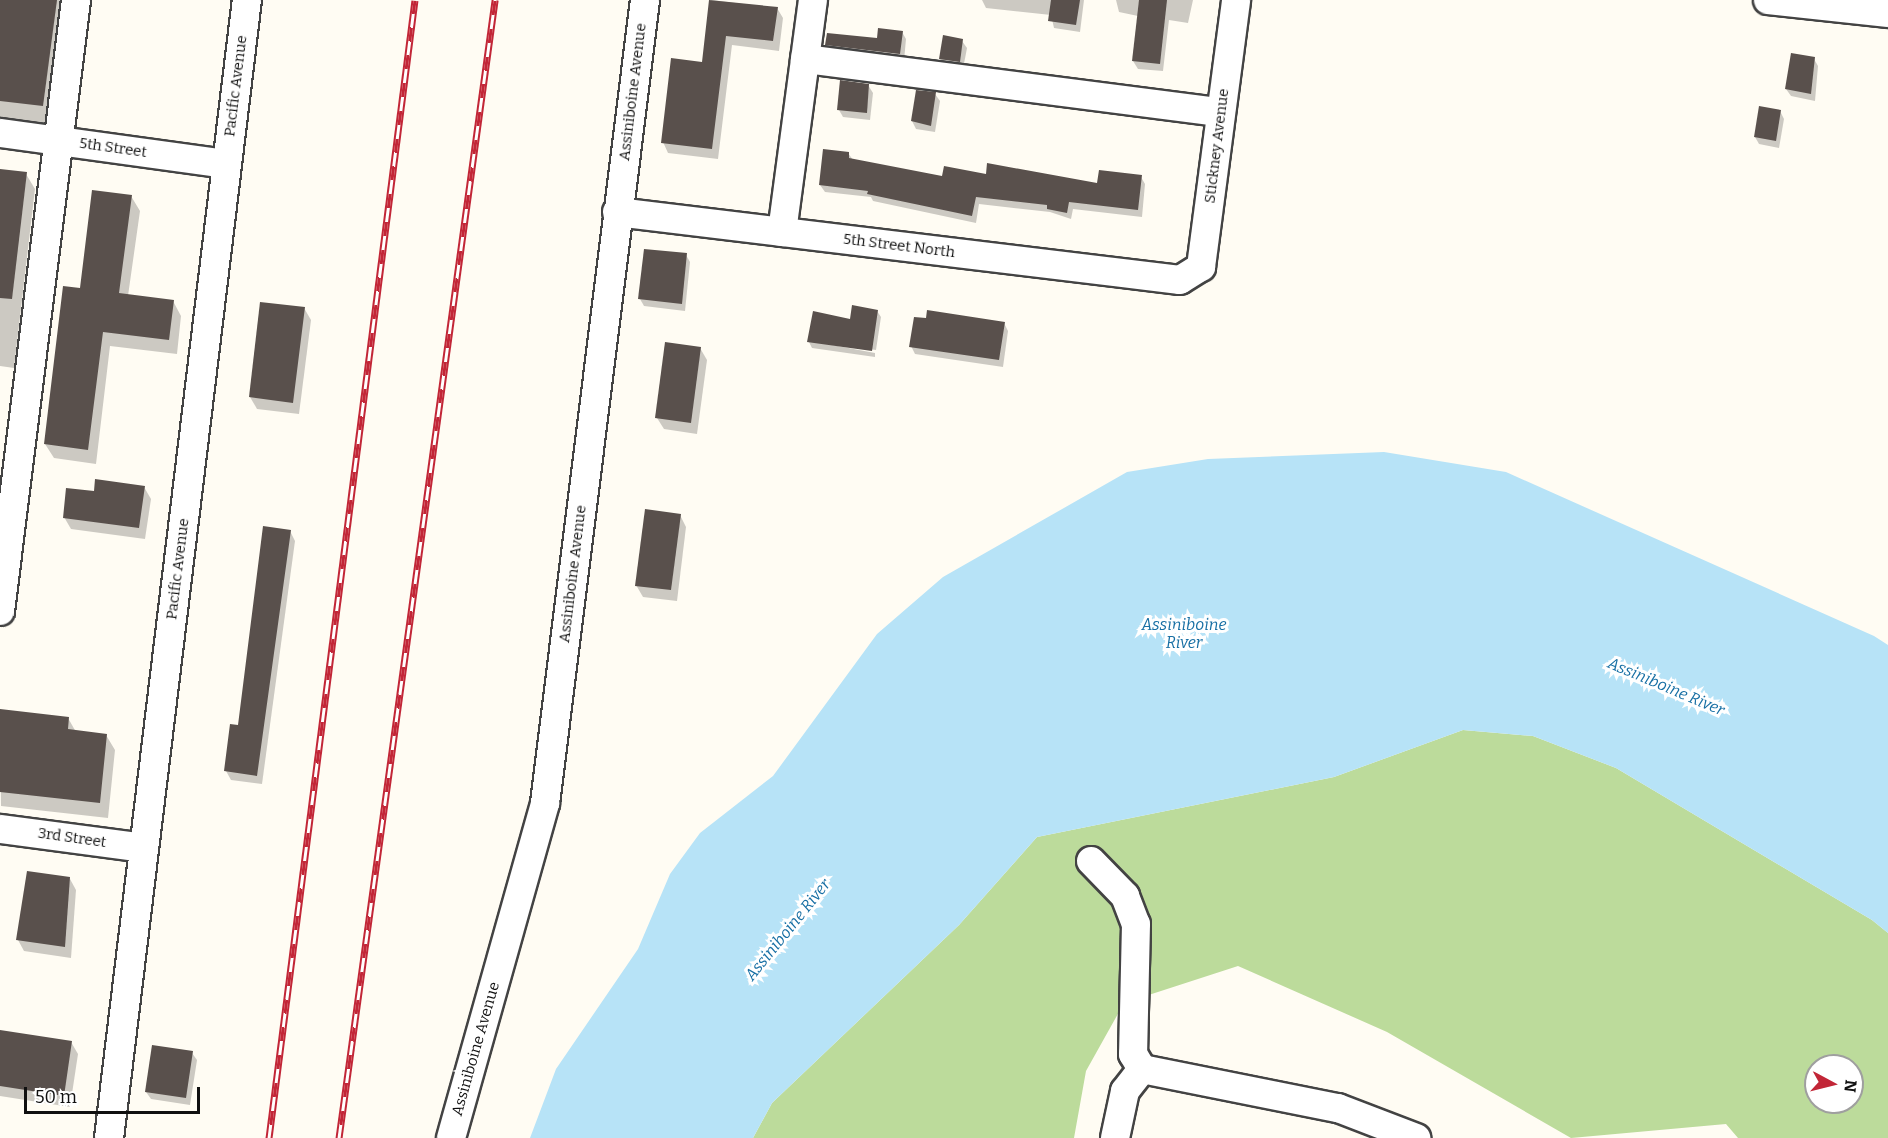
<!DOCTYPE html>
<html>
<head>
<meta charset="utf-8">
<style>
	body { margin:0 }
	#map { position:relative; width:1888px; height:1138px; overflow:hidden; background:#fffcf3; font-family:Bitter,serif }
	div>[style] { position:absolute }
	.forest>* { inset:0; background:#bcdb9b }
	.water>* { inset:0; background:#b7e3f7 }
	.shadow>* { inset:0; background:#0003 }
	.building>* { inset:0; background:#59504c }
	.roads { filter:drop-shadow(2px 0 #434343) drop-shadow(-2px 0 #434343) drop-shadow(0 2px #434343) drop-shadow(0 -2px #434343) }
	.minor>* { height:28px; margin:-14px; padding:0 14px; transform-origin:14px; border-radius:14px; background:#fff }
	.rail>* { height:7px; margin-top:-3.5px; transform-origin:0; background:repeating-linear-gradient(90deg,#fff 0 14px,#c22637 0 28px); box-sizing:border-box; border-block:2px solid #c22637 }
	span { translate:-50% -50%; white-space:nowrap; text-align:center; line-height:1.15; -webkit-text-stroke:6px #fff; paint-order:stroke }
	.street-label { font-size:15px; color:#101010 }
	.water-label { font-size:16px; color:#176fa4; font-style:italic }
	.north { position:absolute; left:1804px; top:1054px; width:60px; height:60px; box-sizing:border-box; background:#fff; border:2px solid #9f9f9f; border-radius:50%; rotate:97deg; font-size:16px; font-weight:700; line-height:24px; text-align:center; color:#101010 }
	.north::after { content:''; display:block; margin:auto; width:21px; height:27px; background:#c22637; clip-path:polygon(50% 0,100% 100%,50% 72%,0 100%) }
	.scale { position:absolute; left:24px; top:1087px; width:176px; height:27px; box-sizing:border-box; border:3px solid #101010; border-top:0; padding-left:8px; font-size:18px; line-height:21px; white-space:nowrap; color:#101010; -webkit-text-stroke:4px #fff; paint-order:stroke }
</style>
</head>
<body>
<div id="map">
	<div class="forest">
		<div style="clip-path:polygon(evenodd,1463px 730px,1533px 736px,1616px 768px,1872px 920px,1888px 933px,1888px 1138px,1738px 1138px,1726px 1124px,1571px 1138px,1387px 1032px,1238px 966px,1124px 1003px,1086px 1071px,1074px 1138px,753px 1138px,772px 1103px,959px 925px,1037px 837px,1334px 777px,1463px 730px,1816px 1066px,1852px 1066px,1852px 1102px,1816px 1102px,1816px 1066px)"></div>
	</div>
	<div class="water">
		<div style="clip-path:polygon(1384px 452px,1506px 472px,1874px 636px,1888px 645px,1888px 933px,1872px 920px,1616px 768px,1533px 736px,1463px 730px,1334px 777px,1037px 837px,959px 925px,772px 1103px,753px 1138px,530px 1138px,556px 1069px,638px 949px,670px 874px,700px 833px,773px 776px,877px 634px,943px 577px,1127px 472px,1208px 459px)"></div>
	</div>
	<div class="shadow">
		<div style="clip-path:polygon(0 0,72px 0,55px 128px,0 121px)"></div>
		<div style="clip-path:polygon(711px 0,777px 8px,783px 18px,779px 51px,732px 45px,718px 159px,668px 153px,663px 142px,703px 64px)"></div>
		<div style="clip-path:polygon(982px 0,1084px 0,1080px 32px,1054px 28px,1051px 15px,986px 8px)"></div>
		<div style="clip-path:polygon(1116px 0,1193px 0,1188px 23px,1169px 20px,1163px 71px,1138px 69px,1133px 61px,1138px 16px,1119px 12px)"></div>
		<div style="clip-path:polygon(902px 32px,906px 39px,904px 61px,831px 52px,827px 45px,879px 40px)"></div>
		<div style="clip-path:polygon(962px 41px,967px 48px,963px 69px,945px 67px,940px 59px)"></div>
		<div style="clip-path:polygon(1814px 59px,1818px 66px,1815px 101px,1791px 96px,1786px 89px)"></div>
		<div style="clip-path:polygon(868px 85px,873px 93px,870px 120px,843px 117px,839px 110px)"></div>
		<div style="clip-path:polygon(935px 94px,940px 101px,935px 132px,916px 129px,912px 121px)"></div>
		<div style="clip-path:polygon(1780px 111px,1784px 119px,1779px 148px,1759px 144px,1755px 137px)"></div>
		<div style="clip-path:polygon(848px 153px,853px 160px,944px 177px,987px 176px,1098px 185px,1141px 177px,1145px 184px,1142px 217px,1073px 209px,1071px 219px,1050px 212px,979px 204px,976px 223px,873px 201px,871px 197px,825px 192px,820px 185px)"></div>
		<div style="clip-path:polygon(0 171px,26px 174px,35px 189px,14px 368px,0 366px)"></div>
		<div style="clip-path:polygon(131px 196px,140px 211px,128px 296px,173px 301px,181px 316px,177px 354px,110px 346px,96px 464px,54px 458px,45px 444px)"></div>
		<div style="clip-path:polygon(686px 255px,690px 262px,685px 311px,644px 306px,640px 299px)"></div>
		<div style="clip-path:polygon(304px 308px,311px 320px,299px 414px,257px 409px,250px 397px)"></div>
		<div style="clip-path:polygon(877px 311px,881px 317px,876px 350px,811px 341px,875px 353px,875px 357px,812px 348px,809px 342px)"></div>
		<div style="clip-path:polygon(1004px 323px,1008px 331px,1003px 367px,915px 354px,911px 346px)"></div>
		<div style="clip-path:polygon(700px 348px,707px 360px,697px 434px,664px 429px,657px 418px)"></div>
		<div style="clip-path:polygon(144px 487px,151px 499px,145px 539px,71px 529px,64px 517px,95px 493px)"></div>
		<div style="clip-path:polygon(680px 515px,686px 527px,677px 601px,643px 597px,636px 585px)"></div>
		<div style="clip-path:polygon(290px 531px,295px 541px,262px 784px,231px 780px,226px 771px)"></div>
		<div style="clip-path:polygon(0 717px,68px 718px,76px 732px,106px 735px,115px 750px,108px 818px,1px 806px)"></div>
		<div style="clip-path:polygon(70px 879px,76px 890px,71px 958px,24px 951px,18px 940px)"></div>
		<div style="clip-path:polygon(0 1031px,71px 1042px,78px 1054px,70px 1107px,0 1096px)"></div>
		<div style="clip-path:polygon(192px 1053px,197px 1060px,190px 1105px,151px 1099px,146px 1092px)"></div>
	</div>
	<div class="building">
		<div style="clip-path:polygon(0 0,57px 0,43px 106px,0 101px)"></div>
		<div style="clip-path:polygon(709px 0,778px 7px,773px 41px,726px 36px,712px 149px,661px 143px,671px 58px,702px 62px)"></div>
		<div style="clip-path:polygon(1051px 0,1080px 0,1076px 25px,1048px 21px)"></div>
		<div style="clip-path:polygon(1139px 0,1167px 0,1160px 64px,1132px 61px)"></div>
		<div style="clip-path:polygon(878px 28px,903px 31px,900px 54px,825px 45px,827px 33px,877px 38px)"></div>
		<div style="clip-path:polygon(943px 35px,963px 39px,960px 62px,939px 59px)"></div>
		<div style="clip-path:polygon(1791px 53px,1815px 57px,1811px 94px,1785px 89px)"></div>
		<div style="clip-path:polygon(840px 80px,869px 84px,867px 113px,837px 110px)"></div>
		<div style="clip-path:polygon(916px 90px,936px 92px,931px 126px,911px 121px)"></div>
		<div style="clip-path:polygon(1759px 106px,1781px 110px,1776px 141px,1754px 137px)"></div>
		<div style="clip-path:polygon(823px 149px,849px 152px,849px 158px,942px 176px,944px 166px,986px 174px,987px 163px,1097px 183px,1099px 170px,1142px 175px,1138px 210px,1069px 202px,1067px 213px,1047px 209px,1047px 205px,976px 197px,972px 216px,867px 194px,868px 191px,819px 185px)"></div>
		<div style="clip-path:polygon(0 169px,27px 172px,12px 299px,0 298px)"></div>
		<div style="clip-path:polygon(92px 190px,132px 195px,119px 293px,174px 300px,169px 340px,103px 332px,88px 450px,44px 444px,63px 286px,80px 288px)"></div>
		<div style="clip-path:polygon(644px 249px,687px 253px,682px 304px,638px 299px)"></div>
		<div style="clip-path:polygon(260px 302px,305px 307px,293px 403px,249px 397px)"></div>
		<div style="clip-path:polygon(852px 305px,878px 310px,872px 351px,807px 342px,813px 311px,850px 319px)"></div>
		<div style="clip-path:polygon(927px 310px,1005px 322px,999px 360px,909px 347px,914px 317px,926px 318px)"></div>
		<div style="clip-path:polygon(665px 342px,701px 347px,691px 423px,655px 418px)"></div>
		<div style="clip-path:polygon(95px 479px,145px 486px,139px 528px,63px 518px,66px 488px,94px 491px)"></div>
		<div style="clip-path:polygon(645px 509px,681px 514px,671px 590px,635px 586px)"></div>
		<div style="clip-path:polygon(263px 526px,291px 530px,257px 776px,224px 771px,230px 724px,238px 725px)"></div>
		<div style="clip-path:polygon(0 709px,69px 717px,68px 729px,107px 734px,100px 803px,0 792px)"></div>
		<div style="clip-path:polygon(27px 871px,70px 877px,65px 947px,16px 940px)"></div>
		<div style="clip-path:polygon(0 1030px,72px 1041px,64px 1096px,0 1086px)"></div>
		<div style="clip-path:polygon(152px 1045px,193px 1051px,186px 1098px,145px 1092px)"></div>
	</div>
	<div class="roads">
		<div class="minor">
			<div style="left:1768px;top:0;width:121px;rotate:6.2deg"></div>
			<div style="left:805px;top:59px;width:419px;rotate:7.3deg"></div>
			<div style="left:0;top:133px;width:228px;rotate:7.8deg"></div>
			<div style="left:617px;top:212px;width:567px;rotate:6.89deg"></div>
			<div style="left:1180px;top:280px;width:25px;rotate:-32deg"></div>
			<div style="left:1201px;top:267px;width:269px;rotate:-82.5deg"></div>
			<div style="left:782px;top:232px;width:234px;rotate:-82.4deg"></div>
			<div style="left:0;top:611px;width:616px;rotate:-82.91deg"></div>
			<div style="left:0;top:829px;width:145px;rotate:7.5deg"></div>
			<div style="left:1091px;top:861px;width:49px;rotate:45.8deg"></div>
			<div style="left:1125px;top:896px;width:30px;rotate:69deg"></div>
			<div style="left:1136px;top:924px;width:130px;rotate:91.3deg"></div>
			<div style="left:1133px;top:1054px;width:17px;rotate:59deg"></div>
			<div style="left:109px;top:1138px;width:1146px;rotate:-83.09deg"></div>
			<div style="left:451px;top:1138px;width:348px;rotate:-74.3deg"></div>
			<div style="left:545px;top:803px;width:809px;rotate:-82.9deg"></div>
			<div style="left:1115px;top:1138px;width:48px;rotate:-78deg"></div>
			<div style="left:1125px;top:1091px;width:28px;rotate:-52deg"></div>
			<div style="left:1142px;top:1069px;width:200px;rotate:11.3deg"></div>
			<div style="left:1338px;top:1108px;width:84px;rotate:21deg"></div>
		</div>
	</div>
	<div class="rail">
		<div style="left:269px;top:1138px;width:1147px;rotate:-82.69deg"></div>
		<div style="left:339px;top:1138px;width:1149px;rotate:-82.19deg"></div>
	</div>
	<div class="street-label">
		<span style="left:236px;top:86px;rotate:-83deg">Pacific Avenue</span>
		<span style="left:633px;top:92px;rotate:-83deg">Assiniboine Avenue</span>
		<span style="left:1217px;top:146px;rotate:-83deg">Stickney Avenue</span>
		<span style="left:113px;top:148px;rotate:8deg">5th Street</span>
		<span style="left:899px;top:246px;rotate:7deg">5th Street North</span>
		<span style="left:178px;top:569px;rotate:-83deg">Pacific Avenue</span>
		<span style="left:573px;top:574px;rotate:-83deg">Assiniboine Avenue</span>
		<span style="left:72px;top:838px;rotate:8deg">3rd Street</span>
		<span style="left:476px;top:1049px;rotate:-74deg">Assiniboine Avenue</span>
	</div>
	<div class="water-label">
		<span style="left:1184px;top:634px">Assiniboine<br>River</span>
		<span style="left:1666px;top:687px;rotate:23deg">Assiniboine River</span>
		<span style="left:788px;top:930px;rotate:-51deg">Assiniboine River</span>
	</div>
	<div class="north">N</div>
	<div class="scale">50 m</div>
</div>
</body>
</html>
